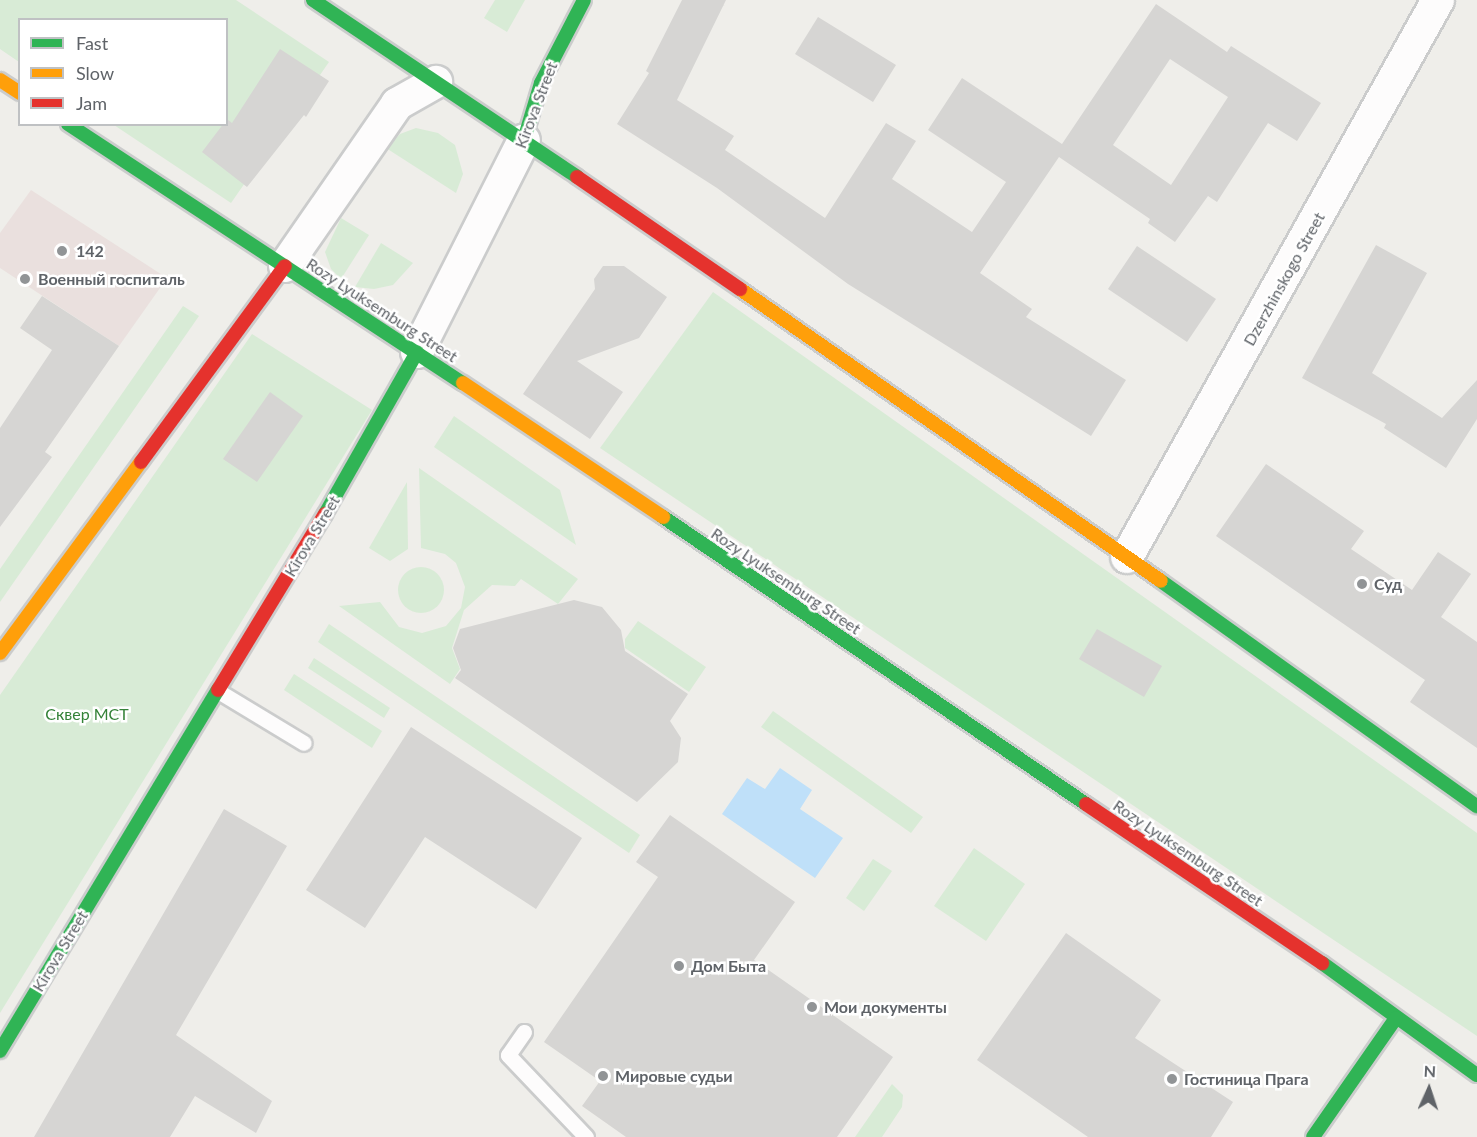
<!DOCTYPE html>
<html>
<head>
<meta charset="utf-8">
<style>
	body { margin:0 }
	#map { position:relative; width:1477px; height:1137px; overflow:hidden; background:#efeeea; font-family:Lato,sans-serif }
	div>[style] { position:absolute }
	.medical>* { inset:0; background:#eae0de }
	.green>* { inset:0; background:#d8ebd6 }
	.round { border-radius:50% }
	.water>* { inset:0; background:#bfe0f9 }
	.building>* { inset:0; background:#d6d5d3 }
	.roads { filter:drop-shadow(2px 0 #cbcccc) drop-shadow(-2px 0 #cbcccc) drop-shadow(0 2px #cbcccc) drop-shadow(0 -2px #cbcccc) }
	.lane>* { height:15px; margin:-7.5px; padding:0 7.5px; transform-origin:7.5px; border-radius:7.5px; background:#fdfcfc }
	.street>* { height:32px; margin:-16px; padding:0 16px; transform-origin:16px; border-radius:16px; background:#fdfcfc }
	.fast>* { height:14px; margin:-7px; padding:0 7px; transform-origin:7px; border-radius:7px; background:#30b455 }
	.slow>* { height:14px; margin:-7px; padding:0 7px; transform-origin:7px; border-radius:7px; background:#ff9f0a }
	.jam>* { height:14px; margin:-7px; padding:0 7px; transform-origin:7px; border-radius:7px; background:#e5322d }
	.dots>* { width:16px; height:16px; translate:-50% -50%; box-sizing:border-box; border:3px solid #fff; border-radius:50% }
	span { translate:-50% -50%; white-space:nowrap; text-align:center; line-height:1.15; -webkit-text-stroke:5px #fff; paint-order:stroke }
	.street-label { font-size:16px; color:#5f6368 }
	.poi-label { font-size:16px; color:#5f6368; font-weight:700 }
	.left { translate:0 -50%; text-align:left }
	.park-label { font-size:16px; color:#348238 }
	.legend { position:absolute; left:18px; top:18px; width:210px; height:108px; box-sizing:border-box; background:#fff; border:2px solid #bfc1c3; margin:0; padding:8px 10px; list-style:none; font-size:18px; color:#5f6368 }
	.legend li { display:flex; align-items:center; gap:12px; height:30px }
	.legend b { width:30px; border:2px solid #bfc1c3 }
	.north { position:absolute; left:1399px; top:1059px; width:60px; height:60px; -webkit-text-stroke:4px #fff; paint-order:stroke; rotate:3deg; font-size:16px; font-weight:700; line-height:24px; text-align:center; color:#5f6368 }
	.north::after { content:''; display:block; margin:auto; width:21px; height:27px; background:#5f6368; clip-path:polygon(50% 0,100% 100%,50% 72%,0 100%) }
</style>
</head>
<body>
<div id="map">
	<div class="medical">
		<div style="clip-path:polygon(31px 190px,167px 278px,119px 346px,0 268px,0 233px)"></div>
	</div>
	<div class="green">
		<div style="clip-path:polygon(0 0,236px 0,329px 62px,231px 203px,114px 125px,226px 124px,226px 20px,20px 20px,19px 62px,0 49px)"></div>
		<div style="clip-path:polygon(495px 0,525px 0,507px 32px,484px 18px)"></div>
		<div style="clip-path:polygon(416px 128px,438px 133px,455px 145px,463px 174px,456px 193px,386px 148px,400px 134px)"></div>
		<div style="clip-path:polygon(341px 218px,369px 235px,341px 279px,331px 269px,325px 252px)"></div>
		<div style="clip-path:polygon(381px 243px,413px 263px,393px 285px,374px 289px,355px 287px)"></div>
		<div style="clip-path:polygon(713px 292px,1477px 833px,1477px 1036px,600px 448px)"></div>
		<div style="clip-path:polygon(183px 306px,199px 316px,0 602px,0 569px)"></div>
		<div style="clip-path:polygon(252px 334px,372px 410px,0 1013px,0 695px)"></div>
		<div style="clip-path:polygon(454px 416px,560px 490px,576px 545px,434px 447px)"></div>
		<div style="clip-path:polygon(419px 468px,578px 579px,558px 604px,521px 579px,515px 586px,492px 585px,464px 610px,452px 648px,460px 669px,450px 684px,339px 606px,380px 602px,399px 627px,422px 633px,446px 626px,461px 608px,465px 587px,456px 563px,445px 554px,421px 548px)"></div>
		<div style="clip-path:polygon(407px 482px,408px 549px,390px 561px,369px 548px)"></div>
		<div class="round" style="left:398px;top:567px;width:46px;height:46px"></div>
		<div style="clip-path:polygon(638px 621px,706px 667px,689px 692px,625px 648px,625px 639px)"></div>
		<div style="clip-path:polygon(329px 624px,640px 835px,629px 853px,318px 642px)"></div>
		<div style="clip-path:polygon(314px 658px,390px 708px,384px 718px,308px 668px)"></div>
		<div style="clip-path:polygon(294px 674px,382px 731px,372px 748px,284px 690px)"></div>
		<div style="clip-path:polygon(773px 711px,923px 817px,911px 833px,761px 727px)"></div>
		<div style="clip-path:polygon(974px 848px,1025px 884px,986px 941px,934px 906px)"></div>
		<div style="clip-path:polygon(873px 859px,892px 871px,864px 911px,846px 898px)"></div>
		<div style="clip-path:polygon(892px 1084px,903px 1095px,902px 1107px,882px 1137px,855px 1137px)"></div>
	</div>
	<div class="water">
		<div style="clip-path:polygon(780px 768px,812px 790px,800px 809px,843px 838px,815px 878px,722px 814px,747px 778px,765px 789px)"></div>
	</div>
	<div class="building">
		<div style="clip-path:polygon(evenodd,682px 0,726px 0,677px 100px,734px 136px,725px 150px,825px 218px,886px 123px,916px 141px,892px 179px,972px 232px,1006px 182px,928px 130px,962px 78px,1062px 144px,1156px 4px,1227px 52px,1231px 46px,1321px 103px,1297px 141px,1268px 123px,1217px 202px,1208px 196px,1175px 242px,1148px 223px,1150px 219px,1059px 157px,980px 273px,1032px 309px,1026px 317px,1126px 380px,1091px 436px,848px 284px,717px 188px,617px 124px,649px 73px,646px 71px,682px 0,1170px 59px,1228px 97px,1171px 185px,1113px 145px,1170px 59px)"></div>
		<div style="clip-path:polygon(818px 17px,896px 65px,873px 102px,795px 54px)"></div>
		<div style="clip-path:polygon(280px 49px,329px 81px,306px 117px,304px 115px,247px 187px,202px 152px,227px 119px,232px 123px)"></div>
		<div style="clip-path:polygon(1376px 245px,1427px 273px,1372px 373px,1442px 418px,1477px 380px,1477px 419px,1446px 468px,1384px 428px,1386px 424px,1302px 378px)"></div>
		<div style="clip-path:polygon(1137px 246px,1216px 299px,1187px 342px,1108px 289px)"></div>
		<div style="clip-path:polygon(603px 266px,624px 266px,667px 297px,639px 338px,577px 361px,623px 392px,590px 439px,523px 394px,595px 289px,594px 279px)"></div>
		<div style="clip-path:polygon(42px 296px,119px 346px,45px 452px,52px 457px,0 527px,0 428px,52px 350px,20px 328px)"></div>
		<div style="clip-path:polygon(270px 392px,303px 416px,257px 482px,223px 459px)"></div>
		<div style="clip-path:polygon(1266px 464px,1364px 531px,1351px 549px,1412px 590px,1438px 552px,1471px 574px,1441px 617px,1477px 642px,1477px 748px,1410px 702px,1425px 680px,1216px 536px)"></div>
		<div style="clip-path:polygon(574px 600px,602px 607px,621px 630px,625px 651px,688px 694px,670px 721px,681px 738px,678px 762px,637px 802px,455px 678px,461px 670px,453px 648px,460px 629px)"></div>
		<div style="clip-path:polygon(1097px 629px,1162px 666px,1144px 697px,1079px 659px)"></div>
		<div style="clip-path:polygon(411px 727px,582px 838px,536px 909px,425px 837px,365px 928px,306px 890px)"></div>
		<div style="clip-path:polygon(224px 809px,287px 846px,176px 1035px,272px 1101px,256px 1133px,195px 1096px,170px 1137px,34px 1137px)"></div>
		<div style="clip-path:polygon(670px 815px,795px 902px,754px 960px,893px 1057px,837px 1137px,626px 1137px,582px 1106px,600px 1081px,544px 1042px,658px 877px,636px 862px)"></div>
		<div style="clip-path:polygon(1066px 933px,1161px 1000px,1135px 1038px,1233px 1102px,1211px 1137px,1088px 1137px,977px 1060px)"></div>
	</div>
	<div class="roads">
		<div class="lane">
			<div style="left:218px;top:691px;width:100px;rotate:31.2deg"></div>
			<div style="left:524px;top:1032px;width:28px;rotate:125deg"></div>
			<div style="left:508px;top:1055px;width:113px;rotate:46.4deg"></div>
		</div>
		<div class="street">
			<div style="left:285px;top:266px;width:197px;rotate:-55.3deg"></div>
			<div style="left:397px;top:104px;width:45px;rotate:-29.4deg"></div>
			<div style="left:417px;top:352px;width:237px;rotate:-63.2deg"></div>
			<div style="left:1127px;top:557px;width:638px;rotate:-60.82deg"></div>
		</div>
		<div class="fast">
			<div style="left:313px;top:0;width:318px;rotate:33.8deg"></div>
			<div style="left:68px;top:124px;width:472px;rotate:33.3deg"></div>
			<div style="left:524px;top:140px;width:59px;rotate:-73.4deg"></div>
			<div style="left:541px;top:83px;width:93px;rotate:-62.6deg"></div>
			<div style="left:325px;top:514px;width:186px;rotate:-60.4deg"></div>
			<div style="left:663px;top:517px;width:511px;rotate:34.16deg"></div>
			<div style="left:1161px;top:581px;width:388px;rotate:35.5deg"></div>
			<div style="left:1322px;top:963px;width:191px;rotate:35.9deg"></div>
			<div style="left:0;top:1051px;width:422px;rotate:-58.9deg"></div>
			<div style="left:1313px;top:1137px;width:145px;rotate:-55.1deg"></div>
		</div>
		<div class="slow">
			<div style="left:0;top:80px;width:24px;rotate:33deg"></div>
			<div style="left:740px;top:289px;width:512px;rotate:34.74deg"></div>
			<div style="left:463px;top:383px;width:241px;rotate:33.8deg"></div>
			<div style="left:0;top:653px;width:237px;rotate:-53.6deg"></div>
		</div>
		<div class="jam">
			<div style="left:577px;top:177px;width:198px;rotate:34.5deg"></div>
			<div style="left:141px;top:462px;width:243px;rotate:-53.7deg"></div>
			<div style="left:218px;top:690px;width:206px;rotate:-58.7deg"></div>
			<div style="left:1086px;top:804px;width:285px;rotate:34deg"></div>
		</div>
	</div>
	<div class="dots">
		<div style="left:62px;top:251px;background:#919496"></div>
		<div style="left:25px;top:279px;background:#919496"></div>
		<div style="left:1362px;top:584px;background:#919496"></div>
		<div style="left:679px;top:966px;background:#919496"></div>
		<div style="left:812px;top:1007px;background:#919496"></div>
		<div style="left:603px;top:1076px;background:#919496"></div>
		<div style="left:1172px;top:1079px;background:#919496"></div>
	</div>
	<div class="street-label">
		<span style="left:536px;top:105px;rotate:-69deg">Kirova Street</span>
		<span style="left:1284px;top:279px;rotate:-61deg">Dzerzhinskogo Street</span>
		<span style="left:382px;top:310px;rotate:33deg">Rozy Lyuksemburg Street</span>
		<span style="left:312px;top:536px;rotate:-59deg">Kirova Street</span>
		<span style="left:786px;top:581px;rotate:34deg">Rozy Lyuksemburg Street</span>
		<span style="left:1188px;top:853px;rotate:34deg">Rozy Lyuksemburg Street</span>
		<span style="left:60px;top:951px;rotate:-59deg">Kirova Street</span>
	</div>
	<div class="poi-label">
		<span class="left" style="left:76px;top:251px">142</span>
		<span class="left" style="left:38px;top:279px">Военный госпиталь</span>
		<span class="left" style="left:1374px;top:584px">Суд</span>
		<span class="left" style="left:691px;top:966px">Дом Быта</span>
		<span class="left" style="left:824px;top:1007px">Мои документы</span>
		<span class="left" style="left:615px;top:1076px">Мировые судьи</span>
		<span class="left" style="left:1184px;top:1079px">Гостиница Прага</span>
	</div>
	<div class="park-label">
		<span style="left:87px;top:714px">Сквер МСТ</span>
	</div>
	<ul class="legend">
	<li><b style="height:8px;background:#30b455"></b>Fast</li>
	<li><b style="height:8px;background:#ff9f0a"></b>Slow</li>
	<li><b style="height:8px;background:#e5322d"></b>Jam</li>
	</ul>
	<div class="north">N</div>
</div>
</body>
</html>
